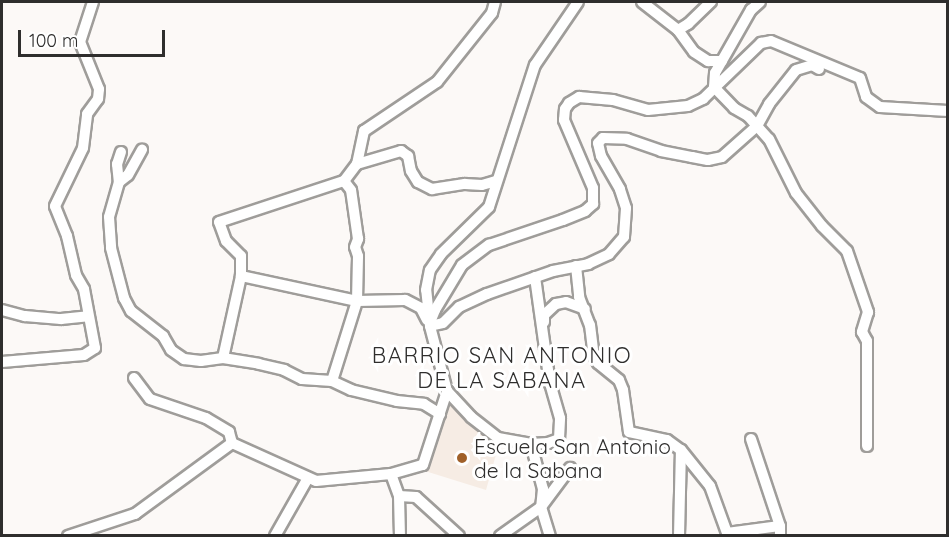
<!DOCTYPE html>
<html>
<head>
<meta charset="utf-8">
<style>
	body { margin:0 }
	#map { position:relative; width:949px; height:537px; overflow:hidden; background:#fcf9f7; font-family:Quicksand,sans-serif }
	div>[style] { position:absolute }
	.built>* { inset:0; background:#f6ece4 }
	.roads { filter:drop-shadow(2px 0 #9f9d9a) drop-shadow(-2px 0 #9f9d9a) drop-shadow(0 2px #9f9d9a) drop-shadow(0 -2px #9f9d9a) }
	.minor>* { height:10px; margin:-5px; padding:0 5px; transform-origin:5px; border-radius:5px; background:#fff }
	.dots>* { width:16px; height:16px; translate:-50% -50%; box-sizing:border-box; border:3px solid #fff; border-radius:50% }
	span { translate:-50% -50%; white-space:nowrap; text-align:center; line-height:1.15; -webkit-text-stroke:6px #fff; paint-order:stroke }
	.poi-label { font-size:21px; color:#2f2e2d }
	.left { translate:0 -50%; text-align:left }
	.neighbourhood-label { font-size:22px; color:#2f2e2d; letter-spacing:1.5px }
	.frame { position:absolute; inset:0; border:3px solid #2f2e2d; pointer-events:none }
	.scale { position:absolute; left:18px; top:30px; width:147px; height:27px; box-sizing:border-box; border:3px solid #2f2e2d; border-top:0; padding-left:8px; font-size:18px; line-height:21px; white-space:nowrap; color:#2f2e2d; -webkit-text-stroke:4px #fff; paint-order:stroke }
</style>
</head>
<body>
<div id="map">
	<div class="built">
		<div style="clip-path:polygon(450px 401px,499px 444px,486px 490px,425px 471px)"></div>
	</div>
	<div class="roads">
		<div class="minor">
			<div style="left:642px;top:2px;width:46px;rotate:37.9deg"></div>
			<div style="left:678px;top:30px;width:27px;rotate:54deg"></div>
			<div style="left:694px;top:52px;width:17px;rotate:33deg"></div>
			<div style="left:708px;top:61px;width:14px"></div>
			<div style="left:678px;top:30px;width:12px;rotate:-31deg"></div>
			<div style="left:688px;top:24px;width:32px;rotate:-44deg"></div>
			<div style="left:714px;top:87px;width:29px;rotate:46deg"></div>
			<div style="left:734px;top:108px;width:16px;rotate:30deg"></div>
			<div style="left:748px;top:116px;width:31px;rotate:48deg"></div>
			<div style="left:769px;top:139px;width:60px;rotate:63.4deg"></div>
			<div style="left:796px;top:193px;width:42px;rotate:51.8deg"></div>
			<div style="left:822px;top:226px;width:35px;rotate:45deg"></div>
			<div style="left:847px;top:251px;width:65px;rotate:71deg"></div>
			<div style="left:868px;top:312px;width:21px;rotate:107deg"></div>
			<div style="left:862px;top:332px;width:10px;rotate:61deg"></div>
			<div style="left:867px;top:341px;width:105px;rotate:90deg"></div>
			<div style="left:714px;top:87px;width:14px;rotate:-86deg"></div>
			<div style="left:715px;top:73px;width:73px;rotate:-60.3deg"></div>
			<div style="left:751px;top:10px;width:12px;rotate:-42deg"></div>
			<div style="left:121px;top:152px;width:13px;rotate:108deg"></div>
			<div style="left:117px;top:164px;width:18px;rotate:84deg"></div>
			<div style="left:119px;top:182px;width:36px;rotate:106deg"></div>
			<div style="left:109px;top:217px;width:31px;rotate:86deg"></div>
			<div style="left:111px;top:248px;width:52px;rotate:75.4deg"></div>
			<div style="left:124px;top:298px;width:15px;rotate:62deg"></div>
			<div style="left:131px;top:311px;width:41px;rotate:38deg"></div>
			<div style="left:163px;top:336px;width:16px;rotate:60deg"></div>
			<div style="left:171px;top:350px;width:16px;rotate:35deg"></div>
			<div style="left:184px;top:359px;width:17px;rotate:7deg"></div>
			<div style="left:201px;top:361px;width:22px;rotate:-8deg"></div>
			<div style="left:223px;top:358px;width:36px;rotate:9deg"></div>
			<div style="left:259px;top:364px;width:26px;rotate:13deg"></div>
			<div style="left:284px;top:370px;width:20px;rotate:27deg"></div>
			<div style="left:302px;top:379px;width:30px;rotate:4deg"></div>
			<div style="left:332px;top:381px;width:21px;rotate:25deg"></div>
			<div style="left:351px;top:390px;width:47px;rotate:13.4deg"></div>
			<div style="left:397px;top:401px;width:27px;rotate:6deg"></div>
			<div style="left:424px;top:404px;width:19px;rotate:32deg"></div>
			<div style="left:357px;top:164px;width:46px;rotate:-16.5deg"></div>
			<div style="left:401px;top:151px;width:9px;rotate:36deg"></div>
			<div style="left:408px;top:156px;width:15px;rotate:79deg"></div>
			<div style="left:411px;top:171px;width:13px;rotate:58deg"></div>
			<div style="left:418px;top:182px;width:16px;rotate:27deg"></div>
			<div style="left:432px;top:189px;width:33px;rotate:-9deg"></div>
			<div style="left:465px;top:184px;width:17px;rotate:3deg"></div>
			<div style="left:482px;top:185px;width:15px;rotate:-16deg"></div>
			<div style="left:119px;top:182px;width:11px;rotate:-38deg"></div>
			<div style="left:128px;top:175px;width:29px;rotate:-61deg"></div>
			<div style="left:576px;top:266px;width:31px;rotate:84deg"></div>
			<div style="left:579px;top:297px;width:30px;rotate:69deg"></div>
			<div style="left:590px;top:325px;width:31px;rotate:83deg"></div>
			<div style="left:594px;top:356px;width:8px;rotate:60deg"></div>
			<div style="left:598px;top:363px;width:27px;rotate:39deg"></div>
			<div style="left:619px;top:380px;width:11px;rotate:68deg"></div>
			<div style="left:623px;top:390px;width:42px;rotate:81.9deg"></div>
			<div style="left:629px;top:432px;width:39px;rotate:12deg"></div>
			<div style="left:667px;top:440px;width:17px;rotate:36deg"></div>
			<div style="left:681px;top:450px;width:46px;rotate:51.1deg"></div>
			<div style="left:710px;top:486px;width:50px;rotate:70.1deg"></div>
			<div style="left:727px;top:533px;width:53px;rotate:-7.5deg"></div>
			<div style="left:2px;top:310px;width:24px;rotate:15deg"></div>
			<div style="left:25px;top:316px;width:36px;rotate:5deg"></div>
			<div style="left:61px;top:319px;width:27px;rotate:-6deg"></div>
			<div style="left:427px;top:320px;width:13px;rotate:-117deg"></div>
			<div style="left:421px;top:308px;width:18px;rotate:-153deg"></div>
			<div style="left:405px;top:300px;width:48px;rotate:178.8deg"></div>
			<div style="left:357px;top:301px;width:119px;rotate:-167.8deg"></div>
			<div style="left:241px;top:276px;width:20px;rotate:-90deg"></div>
			<div style="left:241px;top:256px;width:21px;rotate:-135deg"></div>
			<div style="left:226px;top:241px;width:20px;rotate:-110deg"></div>
			<div style="left:219px;top:222px;width:132px;rotate:-18.2deg"></div>
			<div style="left:344px;top:181px;width:21px;rotate:-53deg"></div>
			<div style="left:357px;top:164px;width:34px;rotate:-78deg"></div>
			<div style="left:364px;top:131px;width:88px;rotate:-33.9deg"></div>
			<div style="left:437px;top:82px;width:88px;rotate:-51.4deg"></div>
			<div style="left:492px;top:13px;width:11px;rotate:-75deg"></div>
			<div style="left:431px;top:320px;width:11px;rotate:-68deg"></div>
			<div style="left:435px;top:310px;width:52px;rotate:-59deg"></div>
			<div style="left:462px;top:265px;width:34px;rotate:-37deg"></div>
			<div style="left:489px;top:245px;width:78px;rotate:-18.7deg"></div>
			<div style="left:563px;top:220px;width:24px;rotate:-22deg"></div>
			<div style="left:585px;top:211px;width:11px;rotate:-41deg"></div>
			<div style="left:593px;top:204px;width:16px;rotate:-90deg"></div>
			<div style="left:593px;top:188px;width:74px;rotate:-113.1deg"></div>
			<div style="left:564px;top:120px;width:11px;rotate:-85deg"></div>
			<div style="left:565px;top:109px;width:7px;rotate:-56deg"></div>
			<div style="left:569px;top:103px;width:12px;rotate:-31deg"></div>
			<div style="left:579px;top:97px;width:34px;rotate:5deg"></div>
			<div style="left:613px;top:100px;width:36px;rotate:16deg"></div>
			<div style="left:648px;top:110px;width:40px;rotate:-5.7deg"></div>
			<div style="left:688px;top:106px;width:17px;rotate:-25deg"></div>
			<div style="left:703px;top:99px;width:81px;rotate:-44deg"></div>
			<div style="left:761px;top:43px;width:10px;rotate:-11deg"></div>
			<div style="left:771px;top:41px;width:96px;rotate:22.6deg"></div>
			<div style="left:860px;top:78px;width:20px;rotate:72deg"></div>
			<div style="left:866px;top:97px;width:17px;rotate:36deg"></div>
			<div style="left:880px;top:107px;width:68px;rotate:3.4deg"></div>
			<div style="left:544px;top:322px;width:7px;rotate:-90deg"></div>
			<div style="left:544px;top:315px;width:16px;rotate:-43deg"></div>
			<div style="left:556px;top:304px;width:10px;rotate:-11deg"></div>
			<div style="left:566px;top:302px;width:20px;rotate:20deg"></div>
			<div style="left:430px;top:326px;width:13px;rotate:-13deg"></div>
			<div style="left:443px;top:323px;width:23px;rotate:-45deg"></div>
			<div style="left:459px;top:307px;width:31px;rotate:-25deg"></div>
			<div style="left:487px;top:294px;width:70px;rotate:-19.2deg"></div>
			<div style="left:553px;top:271px;width:36px;rotate:-11deg"></div>
			<div style="left:588px;top:264px;width:23px;rotate:-25deg"></div>
			<div style="left:609px;top:254px;width:23px;rotate:-49deg"></div>
			<div style="left:624px;top:237px;width:29px;rotate:-86deg"></div>
			<div style="left:626px;top:208px;width:20px;rotate:-108deg"></div>
			<div style="left:620px;top:189px;width:38px;rotate:-120deg"></div>
			<div style="left:601px;top:156px;width:13px;rotate:-103deg"></div>
			<div style="left:598px;top:143px;width:7px;rotate:-45deg"></div>
			<div style="left:603px;top:138px;width:24px;rotate:2deg"></div>
			<div style="left:627px;top:139px;width:36px;rotate:19deg"></div>
			<div style="left:661px;top:151px;width:32px;rotate:11deg"></div>
			<div style="left:692px;top:157px;width:16px;rotate:11deg"></div>
			<div style="left:708px;top:160px;width:14px;rotate:-12deg"></div>
			<div style="left:722px;top:157px;width:47px;rotate:-41.5deg"></div>
			<div style="left:757px;top:126px;width:25px;rotate:-61deg"></div>
			<div style="left:769px;top:104px;width:43px;rotate:-51.5deg"></div>
			<div style="left:796px;top:70px;width:17px;rotate:-17deg"></div>
			<div style="left:812px;top:65px;width:8px;rotate:30deg"></div>
			<div style="left:223px;top:358px;width:84px;rotate:-77.6deg"></div>
			<div style="left:2px;top:362px;width:82px;rotate:-4.9deg"></div>
			<div style="left:84px;top:355px;width:13px;rotate:-32deg"></div>
			<div style="left:95px;top:348px;width:60px;rotate:-100.6deg"></div>
			<div style="left:84px;top:289px;width:16px;rotate:-120deg"></div>
			<div style="left:76px;top:275px;width:40px;rotate:-103deg"></div>
			<div style="left:67px;top:236px;width:32px;rotate:-112deg"></div>
			<div style="left:55px;top:206px;width:64px;rotate:-64.2deg"></div>
			<div style="left:83px;top:148px;width:34px;rotate:-83deg"></div>
			<div style="left:87px;top:114px;width:19px;rotate:-54deg"></div>
			<div style="left:98px;top:99px;width:10px;rotate:-84deg"></div>
			<div style="left:99px;top:89px;width:51px;rotate:-112deg"></div>
			<div style="left:80px;top:42px;width:42px;rotate:-72deg"></div>
			<div style="left:134px;top:378px;width:26px;rotate:53deg"></div>
			<div style="left:150px;top:399px;width:59px;rotate:18.7deg"></div>
			<div style="left:206px;top:418px;width:27px;rotate:31deg"></div>
			<div style="left:229px;top:432px;width:11px;rotate:75deg"></div>
			<div style="left:332px;top:381px;width:84px;rotate:-72.6deg"></div>
			<div style="left:357px;top:301px;width:45px;rotate:-88.7deg"></div>
			<div style="left:358px;top:256px;width:9px;rotate:-108deg"></div>
			<div style="left:355px;top:247px;width:9px;rotate:-69deg"></div>
			<div style="left:358px;top:239px;width:49px;rotate:-98.1deg"></div>
			<div style="left:351px;top:190px;width:11px;rotate:-128deg"></div>
			<div style="left:447px;top:391px;width:35px;rotate:47deg"></div>
			<div style="left:471px;top:417px;width:34px;rotate:38deg"></div>
			<div style="left:498px;top:438px;width:34px;rotate:10deg"></div>
			<div style="left:531px;top:444px;width:17px;rotate:-3deg"></div>
			<div style="left:548px;top:443px;width:12px;rotate:-20deg"></div>
			<div style="left:559px;top:439px;width:21px;rotate:-87deg"></div>
			<div style="left:560px;top:418px;width:35px;rotate:-106deg"></div>
			<div style="left:550px;top:384px;width:108px;rotate:-98deg"></div>
			<div style="left:751px;top:439px;width:92px;rotate:71.6deg"></div>
			<div style="left:780px;top:526px;width:10px;rotate:90deg"></div>
			<div style="left:531px;top:444px;width:47px;rotate:75.1deg"></div>
			<div style="left:543px;top:489px;width:18px;rotate:96deg"></div>
			<div style="left:541px;top:507px;width:30px;rotate:73deg"></div>
			<div style="left:391px;top:474px;width:23px;rotate:70deg"></div>
			<div style="left:399px;top:496px;width:40px;rotate:88.6deg"></div>
			<div style="left:399px;top:496px;width:17px;rotate:3deg"></div>
			<div style="left:416px;top:497px;width:58px;rotate:42.2deg"></div>
			<div style="left:68px;top:536px;width:71px;rotate:-18.2deg"></div>
			<div style="left:135px;top:514px;width:120px;rotate:-36.2deg"></div>
			<div style="left:232px;top:443px;width:92px;rotate:24.3deg"></div>
			<div style="left:316px;top:481px;width:75px;rotate:-5.3deg"></div>
			<div style="left:391px;top:474px;width:33px;rotate:-16deg"></div>
			<div style="left:423px;top:465px;width:78px;rotate:-72deg"></div>
			<div style="left:447px;top:391px;width:67px;rotate:-104.7deg"></div>
			<div style="left:430px;top:326px;width:36px;rotate:-96deg"></div>
			<div style="left:426px;top:290px;width:20px;rotate:-79deg"></div>
			<div style="left:430px;top:270px;width:19px;rotate:-55deg"></div>
			<div style="left:441px;top:254px;width:67px;rotate:-44.4deg"></div>
			<div style="left:489px;top:207px;width:149px;rotate:-72.1deg"></div>
			<div style="left:535px;top:65px;width:76px;rotate:-55.7deg"></div>
			<div style="left:275px;top:536px;width:67px;rotate:-60.4deg"></div>
			<div style="left:500px;top:536px;width:50px;rotate:-35.3deg"></div>
			<div style="left:541px;top:507px;width:49px;rotate:-53.4deg"></div>
			<div style="left:679px;top:536px;width:86px;rotate:-88.7deg"></div>
		</div>
	</div>
	<div class="dots">
		<div style="left:462px;top:458px;background:#a06029"></div>
	</div>
	<div class="poi-label">
		<span class="left" style="left:474px;top:458px">Escuela San Antonio<br>de la Sabana</span>
	</div>
	<div class="neighbourhood-label">
		<span style="left:502px;top:368px">BARRIO SAN ANTONIO<br>DE LA SABANA</span>
	</div>
	<div class="frame"></div>
	<div class="scale">100 m</div>
</div>
</body>
</html>
